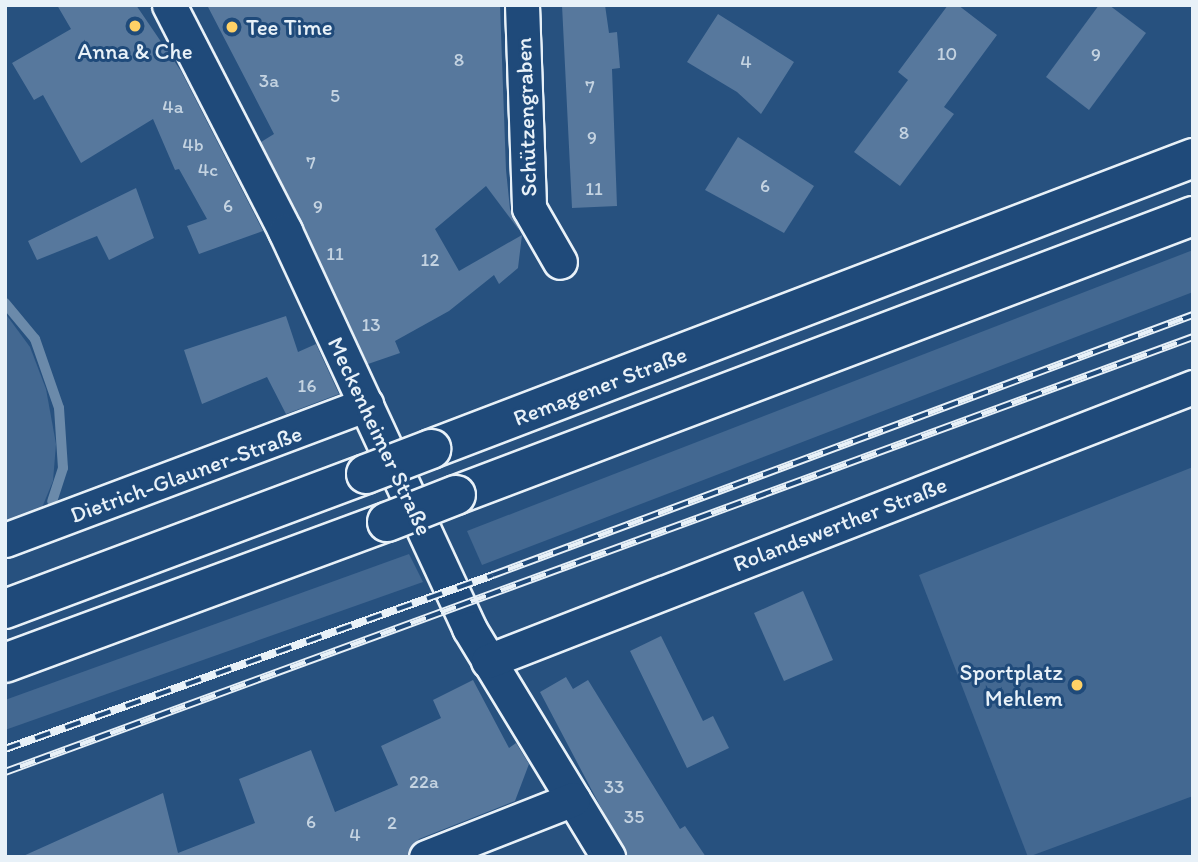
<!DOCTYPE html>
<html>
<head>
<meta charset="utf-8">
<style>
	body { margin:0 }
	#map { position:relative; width:1198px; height:862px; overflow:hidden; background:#27517f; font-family:Itim,sans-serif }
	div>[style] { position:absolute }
	.green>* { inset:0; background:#436891 }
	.stream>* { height:10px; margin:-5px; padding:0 5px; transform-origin:5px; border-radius:5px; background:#6b8aaa }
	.building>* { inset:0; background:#57789d }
	.roads { filter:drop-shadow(2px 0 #e8f1f8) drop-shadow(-2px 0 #e8f1f8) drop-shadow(0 2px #e8f1f8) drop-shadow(0 -2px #e8f1f8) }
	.minor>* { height:33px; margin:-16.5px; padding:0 16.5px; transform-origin:16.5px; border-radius:16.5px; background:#1f4a7a }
	.major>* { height:38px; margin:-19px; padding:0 19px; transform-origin:19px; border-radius:19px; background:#1f4a7a }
	.rail>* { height:8px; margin-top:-4px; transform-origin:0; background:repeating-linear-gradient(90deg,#1f4a7a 0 16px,#e8f1f8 0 32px); box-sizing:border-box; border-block:2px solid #e8f1f8 }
	.bridges { filter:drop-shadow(2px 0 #e8f1f8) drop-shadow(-2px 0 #e8f1f8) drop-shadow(0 2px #e8f1f8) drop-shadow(0 -2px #e8f1f8) }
	.major-bridge>* { height:38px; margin:-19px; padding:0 19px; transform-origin:19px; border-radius:19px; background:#1f4a7a }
	.dots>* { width:19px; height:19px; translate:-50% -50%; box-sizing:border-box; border:4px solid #1f4a7a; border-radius:50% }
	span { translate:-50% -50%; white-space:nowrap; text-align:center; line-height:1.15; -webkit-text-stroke:6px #1f4a7a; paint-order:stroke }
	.number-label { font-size:19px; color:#c4d3e1 }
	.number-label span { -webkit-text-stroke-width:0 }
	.poi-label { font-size:23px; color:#e8f1f8 }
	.left { translate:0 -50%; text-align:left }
	.right { translate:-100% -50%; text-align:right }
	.street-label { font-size:23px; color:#e8f1f8 }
	.frame { position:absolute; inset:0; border:7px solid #e8f1f8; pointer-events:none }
</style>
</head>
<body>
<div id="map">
	<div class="green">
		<div style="clip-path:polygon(1193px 250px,1193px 292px,482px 565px,467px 531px)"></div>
		<div style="clip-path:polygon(5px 313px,30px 347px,46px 389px,56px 444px,53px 481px,41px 510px,5px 523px)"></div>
		<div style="clip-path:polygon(1193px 467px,1193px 796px,1028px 857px,919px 575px)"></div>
		<div style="clip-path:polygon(409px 554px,423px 582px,5px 730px,5px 700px)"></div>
	</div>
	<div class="stream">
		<div style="left:5px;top:303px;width:47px;rotate:50.2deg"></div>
		<div style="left:35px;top:339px;width:73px;rotate:70.8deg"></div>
		<div style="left:59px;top:408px;width:60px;rotate:86.2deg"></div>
		<div style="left:63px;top:468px;width:35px;rotate:108deg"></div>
	</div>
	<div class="building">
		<div style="clip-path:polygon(57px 5px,136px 5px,181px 71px,263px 231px,199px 254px,187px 226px,207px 219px,179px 169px,175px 170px,153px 119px,81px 163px,43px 95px,34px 100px,12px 63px,71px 29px)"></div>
		<div style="clip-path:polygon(207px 5px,500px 5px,506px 170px,510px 209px,519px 230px,486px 186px,435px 229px,459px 271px,522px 235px,518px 268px,499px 284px,494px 275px,449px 311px,395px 341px,400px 353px,368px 364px,261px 142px,274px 134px)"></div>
		<div style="clip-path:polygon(562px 5px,605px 5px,609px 33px,617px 32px,620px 68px,612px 69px,617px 206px,572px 208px)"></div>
		<div style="clip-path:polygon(948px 5px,958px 5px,997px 35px,944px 107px,954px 114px,900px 186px,854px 152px,908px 80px,898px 72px)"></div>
		<div style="clip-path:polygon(1099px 5px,1109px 5px,1146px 33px,1089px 110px,1046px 77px)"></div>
		<div style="clip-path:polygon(718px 14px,794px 62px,761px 114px,737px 92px,687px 62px)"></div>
		<div style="clip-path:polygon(738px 137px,814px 186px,784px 233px,705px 190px)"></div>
		<div style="clip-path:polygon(136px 188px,154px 238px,109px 260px,97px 236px,37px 260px,28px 241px)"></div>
		<div style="clip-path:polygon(286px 316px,298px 352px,316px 344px,339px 394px,286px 414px,267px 377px,202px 404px,184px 350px)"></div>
		<div style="clip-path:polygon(803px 591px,833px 660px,784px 681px,754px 613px)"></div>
		<div style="clip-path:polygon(661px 636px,703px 721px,713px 716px,729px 748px,687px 768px,630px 651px)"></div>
		<div style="clip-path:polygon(566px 677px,573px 689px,588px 680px,680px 829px,685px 826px,706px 857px,627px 857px,540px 692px)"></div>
		<div style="clip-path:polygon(473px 680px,509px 748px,516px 743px,529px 764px,515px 801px,419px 839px,407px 857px,21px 857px,163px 793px,178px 853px,255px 823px,239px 779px,311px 750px,335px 812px,398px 785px,381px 746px,441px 718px,433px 700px)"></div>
	</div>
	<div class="roads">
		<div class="minor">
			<div style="left:169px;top:5px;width:254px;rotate:62.8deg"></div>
			<div style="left:285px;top:231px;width:438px;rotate:65.1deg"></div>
			<div style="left:469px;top:628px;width:268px;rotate:58.7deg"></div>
			<div style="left:522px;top:5px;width:203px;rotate:88deg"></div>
			<div style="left:529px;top:208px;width:62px;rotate:60.1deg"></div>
			<div style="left:5px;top:540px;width:386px;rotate:-20.6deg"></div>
			<div style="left:488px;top:661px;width:756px;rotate:-21.24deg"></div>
			<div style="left:426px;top:857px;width:158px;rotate:-21.5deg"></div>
		</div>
		<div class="major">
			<div style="left:431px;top:449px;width:816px;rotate:-20.9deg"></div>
			<div style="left:456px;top:495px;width:788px;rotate:-20.73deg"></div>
			<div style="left:5px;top:609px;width:385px;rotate:-20.5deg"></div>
			<div style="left:5px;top:663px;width:407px;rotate:-20.3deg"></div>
		</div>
	</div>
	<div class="rail">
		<div style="left:5px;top:749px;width:518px;rotate:-19.62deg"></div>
		<div style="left:493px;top:575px;width:747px;rotate:-20.38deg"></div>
		<div style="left:5px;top:772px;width:1265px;rotate:-20.11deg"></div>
	</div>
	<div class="bridges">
		<div class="major-bridge">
			<div style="left:366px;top:474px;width:70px;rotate:-21deg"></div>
			<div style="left:387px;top:522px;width:74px;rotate:-21.4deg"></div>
		</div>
	</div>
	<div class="dots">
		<div style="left:135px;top:26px;background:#ffd166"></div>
		<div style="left:232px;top:27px;background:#ffd166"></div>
		<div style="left:1077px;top:685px;background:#ffd166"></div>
	</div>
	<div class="number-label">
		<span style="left:947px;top:54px">10</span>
		<span style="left:1096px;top:55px">9</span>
		<span style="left:459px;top:60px">8</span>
		<span style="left:746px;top:62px">4</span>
		<span style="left:269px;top:81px">3a</span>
		<span style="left:590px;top:87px">7</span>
		<span style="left:335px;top:96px">5</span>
		<span style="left:173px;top:107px">4a</span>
		<span style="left:904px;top:133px">8</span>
		<span style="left:592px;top:138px">9</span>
		<span style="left:193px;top:145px">4b</span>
		<span style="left:311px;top:163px">7</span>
		<span style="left:208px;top:170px">4c</span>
		<span style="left:765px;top:186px">6</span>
		<span style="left:594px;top:189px">11</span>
		<span style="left:228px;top:206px">6</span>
		<span style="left:318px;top:207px">9</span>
		<span style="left:335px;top:254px">11</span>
		<span style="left:430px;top:260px">12</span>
		<span style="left:371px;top:325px">13</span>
		<span style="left:307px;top:386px">16</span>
		<span style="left:424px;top:782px">22a</span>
		<span style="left:614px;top:787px">33</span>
		<span style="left:634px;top:817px">35</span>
		<span style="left:311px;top:822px">6</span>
		<span style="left:392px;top:823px">2</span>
		<span style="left:355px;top:835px">4</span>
	</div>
	<div class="poi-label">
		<span class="left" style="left:246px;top:27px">Tee Time</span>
		<span style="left:135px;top:51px">Anna &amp; Che</span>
		<span class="right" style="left:1063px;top:685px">Sportplatz<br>Mehlem</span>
	</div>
	<div class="street-label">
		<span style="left:526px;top:117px;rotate:-92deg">Schützengraben</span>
		<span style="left:600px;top:386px;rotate:-21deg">Remagener Straße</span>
		<span style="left:380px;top:436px;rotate:65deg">Meckenheimer Straße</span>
		<span style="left:186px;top:474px;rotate:-20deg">Dietrich-Glauner-Straße</span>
		<span style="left:840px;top:524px;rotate:-21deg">Rolandswerther Straße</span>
	</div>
	<div class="frame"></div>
</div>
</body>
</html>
